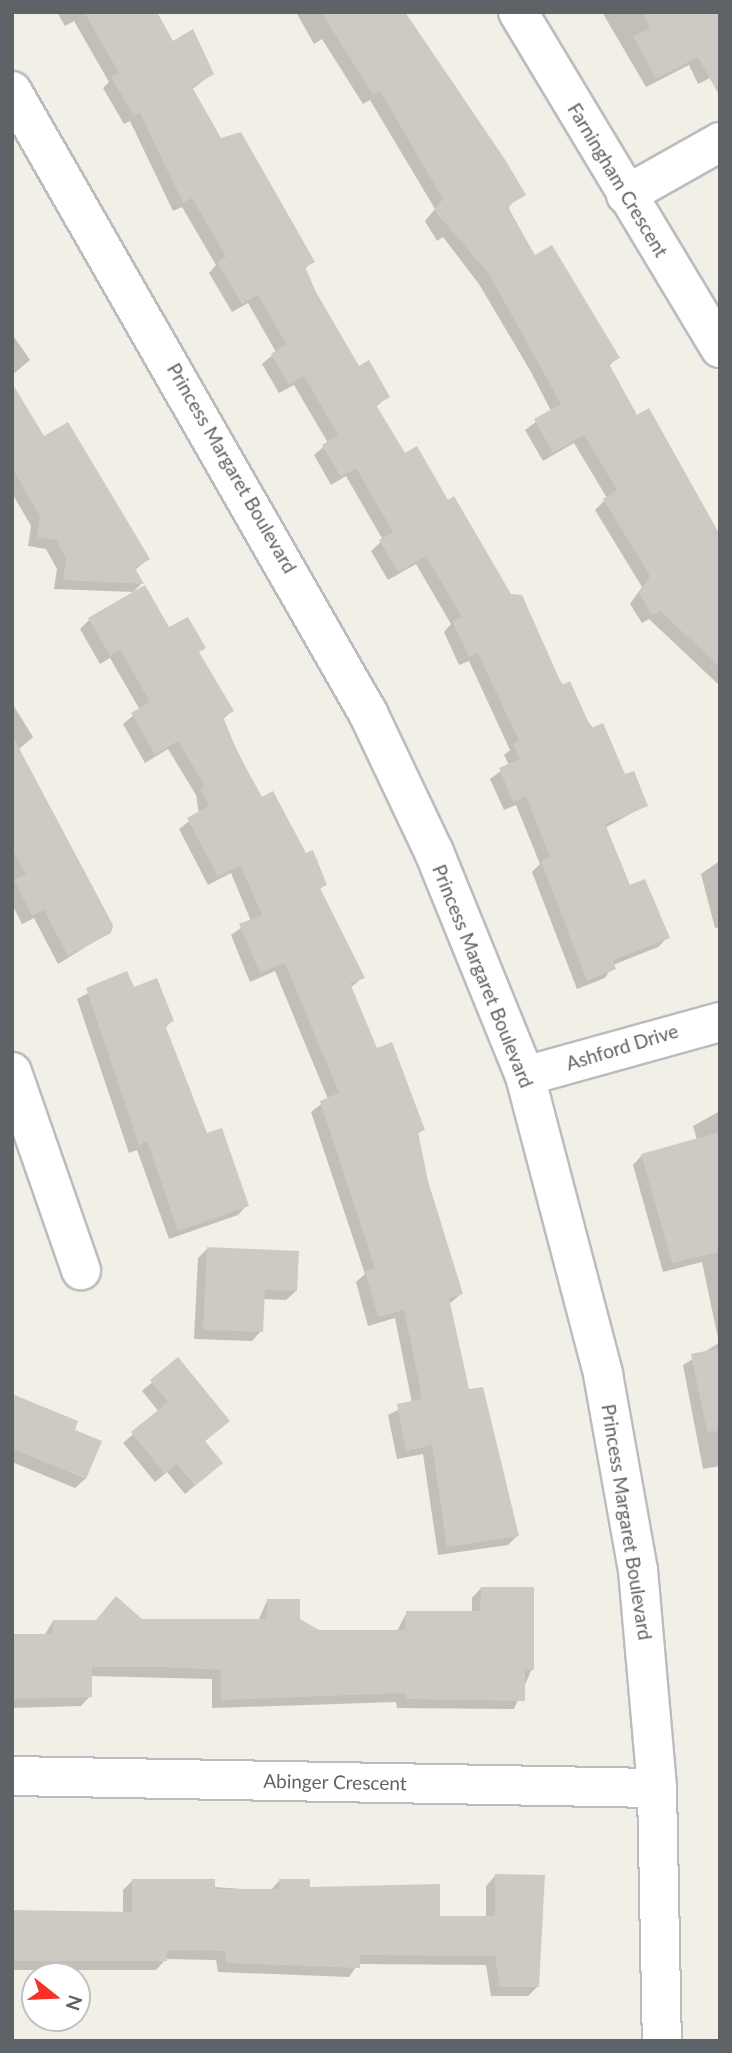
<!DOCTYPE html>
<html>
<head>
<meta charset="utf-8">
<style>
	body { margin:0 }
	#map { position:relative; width:732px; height:2053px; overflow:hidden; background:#f2efe7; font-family:Lato,sans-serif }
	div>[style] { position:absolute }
	.shadow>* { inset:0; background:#0003 }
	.building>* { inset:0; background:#cdcac4 }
	.roads { filter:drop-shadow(2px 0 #b9bdc1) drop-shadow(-2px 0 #b9bdc1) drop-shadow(0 2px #b9bdc1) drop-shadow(0 -2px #b9bdc1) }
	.street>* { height:38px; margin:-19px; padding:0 19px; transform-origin:19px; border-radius:19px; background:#fff }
	.secondary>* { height:38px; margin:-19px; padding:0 19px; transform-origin:19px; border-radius:19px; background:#fff }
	span { translate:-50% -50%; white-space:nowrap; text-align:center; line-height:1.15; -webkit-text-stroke:5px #fff; paint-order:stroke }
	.street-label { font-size:19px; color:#5e6368 }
	.frame { position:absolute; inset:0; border:14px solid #5e6368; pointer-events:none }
	.north { position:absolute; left:21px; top:1962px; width:70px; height:70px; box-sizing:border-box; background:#fff; border:2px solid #bfc1c3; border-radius:50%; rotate:108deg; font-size:19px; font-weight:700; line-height:28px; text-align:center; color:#5e6368 }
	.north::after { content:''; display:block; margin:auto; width:24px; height:32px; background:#f73128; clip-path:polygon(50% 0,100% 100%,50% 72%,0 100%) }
</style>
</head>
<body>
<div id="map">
	<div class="shadow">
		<div style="clip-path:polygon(57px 12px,155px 12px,173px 43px,193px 32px,212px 74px,191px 90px,221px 140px,312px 261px,305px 269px,314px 293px,358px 369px,388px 396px,376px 407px,404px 455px,646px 805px,605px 828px,629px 887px,668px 937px,658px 947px,613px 965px,605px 978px,577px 989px,532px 872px,540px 864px,516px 805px,504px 810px,490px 779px,509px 765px,504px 755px,510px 750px,469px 661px,459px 665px,444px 632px,451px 624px,416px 564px,388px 580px,371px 551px,383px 540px,346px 476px,331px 485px,314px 455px,328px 443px,294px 385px,279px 393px,262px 364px,276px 352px,248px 303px,232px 312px,209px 273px,216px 265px,182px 207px,173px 211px,130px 121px,124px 124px,103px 88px,109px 82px,74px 21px,65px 26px)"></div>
		<div style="clip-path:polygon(296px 12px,405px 12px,424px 48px,453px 83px,523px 194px,508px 207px,535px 257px,617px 358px,609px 366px,720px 588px,720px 686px,649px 619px,642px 623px,630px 604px,642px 587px,595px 510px,607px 498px,574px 443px,543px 461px,525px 430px,551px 411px,531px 372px,479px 284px,443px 237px,437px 241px,425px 221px,435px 209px,370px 100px,363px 104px,322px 39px,314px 44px)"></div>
		<div style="clip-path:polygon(602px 12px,720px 12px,720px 73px,698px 84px,689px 65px,646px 87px)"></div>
		<div style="clip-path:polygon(12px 334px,30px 360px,12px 375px)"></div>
		<div style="clip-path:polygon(12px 386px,43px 438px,148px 559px,135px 570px,142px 583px,133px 592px,54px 589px,57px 569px,46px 549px,28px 546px,31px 526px,12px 493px)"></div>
		<div style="clip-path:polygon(89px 620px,169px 630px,198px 653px,232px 711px,222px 720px,261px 799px,325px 884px,319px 890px,363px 977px,350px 988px,376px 1050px,423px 1129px,417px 1135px,426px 1181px,461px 1294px,449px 1304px,468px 1391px,517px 1536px,508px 1545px,438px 1555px,423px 1454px,397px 1459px,388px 1415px,412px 1403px,395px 1318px,368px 1326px,356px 1282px,365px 1274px,311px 1112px,328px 1099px,275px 971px,250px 982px,231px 935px,251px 921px,231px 873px,208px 885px,179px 829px,199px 814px,196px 795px,168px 749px,145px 763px,123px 724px,140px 710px,110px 658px,100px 664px,80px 629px)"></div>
		<div style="clip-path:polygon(12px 703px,33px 737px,18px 750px,110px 932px,58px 964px,34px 918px,22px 924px,12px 904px)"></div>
		<div style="clip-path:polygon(720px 853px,720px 927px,715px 928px,701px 874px,718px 862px)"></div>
		<div style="clip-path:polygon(126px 973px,133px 990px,172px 1021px,165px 1028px,206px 1136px,247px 1205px,238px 1215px,169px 1239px,137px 1150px,129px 1153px,77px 999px)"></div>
		<div style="clip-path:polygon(720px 1111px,720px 1466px,703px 1469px,683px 1365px,719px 1343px,702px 1262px,663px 1272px,633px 1165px,642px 1155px,697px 1140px,693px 1126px)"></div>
		<div style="clip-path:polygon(207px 1249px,296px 1291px,286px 1300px,263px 1299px,261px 1331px,252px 1341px,194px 1339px,198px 1258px)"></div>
		<div style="clip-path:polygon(178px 1360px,218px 1430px,204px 1442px,211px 1472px,185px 1494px,167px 1472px,155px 1482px,123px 1443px,159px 1412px,142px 1391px)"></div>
		<div style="clip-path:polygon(12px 1396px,73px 1431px,85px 1479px,75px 1488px,12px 1462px)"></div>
		<div style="clip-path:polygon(481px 1588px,532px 1669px,514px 1709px,397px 1708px,396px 1702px,212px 1708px,212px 1679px,90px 1676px,90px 1696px,81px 1706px,12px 1708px,12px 1635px,44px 1636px,53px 1621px,258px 1621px,267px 1601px,319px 1632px,397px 1631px,407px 1612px,472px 1612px,472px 1598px)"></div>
		<div style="clip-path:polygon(495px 1876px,537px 1987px,528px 1996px,491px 1996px,486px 1965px,358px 1964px,349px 1977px,218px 1972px,216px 1960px,166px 1959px,156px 1970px,12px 1970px,12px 1882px,14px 1912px,123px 1913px,123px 1890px,132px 1881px,270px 1891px,280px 1880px,438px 1917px,486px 1918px,486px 1886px)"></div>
	</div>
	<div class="building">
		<div style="clip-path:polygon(84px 12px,157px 12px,173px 41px,193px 29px,214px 74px,192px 87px,221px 138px,241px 132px,315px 262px,305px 267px,316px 292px,359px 366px,369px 360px,390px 397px,376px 405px,405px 453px,417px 446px,448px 500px,454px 496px,511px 594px,522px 595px,562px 685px,570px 681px,591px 728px,603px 723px,625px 774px,634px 771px,648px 806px,605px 824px,630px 885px,645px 879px,670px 938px,613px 960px,616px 969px,587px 981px,541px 861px,550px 857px,526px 796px,513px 802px,499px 768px,520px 759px,513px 744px,519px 741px,478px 653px,469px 657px,452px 621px,462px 617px,426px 556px,398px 572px,379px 540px,393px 532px,356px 468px,341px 477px,322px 445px,338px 435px,304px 376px,289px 385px,271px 354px,286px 344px,258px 295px,242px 304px,217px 262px,226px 257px,192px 198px,183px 203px,140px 113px,134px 116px,111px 77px,119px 73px)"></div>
		<div style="clip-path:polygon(321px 12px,405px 12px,506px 161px,526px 195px,509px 205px,510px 212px,535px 255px,552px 245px,620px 358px,609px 364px,637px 415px,649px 408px,720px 535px,720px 667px,660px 611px,652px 615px,639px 593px,650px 576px,603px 499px,617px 490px,584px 435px,553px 453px,534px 419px,561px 404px,489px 274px,434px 210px,443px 199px,380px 91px,373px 95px)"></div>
		<div style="clip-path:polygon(643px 12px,720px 12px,720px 97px,698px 57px,656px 79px,633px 36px,650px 28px)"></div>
		<div style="clip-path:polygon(12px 383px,44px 436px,68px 422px,150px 559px,135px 568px,144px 584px,63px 580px,66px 558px,56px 540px,37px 537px,40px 516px,12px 468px)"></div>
		<div style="clip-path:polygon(145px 585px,169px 627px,188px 617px,206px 648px,199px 652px,234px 711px,223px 717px,237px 751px,262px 797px,273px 791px,306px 853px,313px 850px,327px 885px,320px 888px,365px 978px,350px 983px,377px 1048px,392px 1042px,425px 1130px,418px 1132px,428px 1181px,463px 1294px,449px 1298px,469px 1389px,483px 1387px,519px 1536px,447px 1547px,432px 1445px,406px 1451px,397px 1404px,422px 1399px,404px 1310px,378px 1317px,365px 1271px,375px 1268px,320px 1101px,339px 1093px,285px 963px,260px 973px,239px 924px,262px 915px,240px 865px,218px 877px,187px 818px,209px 806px,200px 789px,205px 786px,178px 741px,155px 755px,131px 713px,150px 702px,120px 650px,110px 656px,88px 618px)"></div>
		<div style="clip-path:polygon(12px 735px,113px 925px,111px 933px,68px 956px,44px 910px,32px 916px,14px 880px,26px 874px,12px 849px)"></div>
		<div style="clip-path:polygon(127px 971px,134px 987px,157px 978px,174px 1021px,165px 1025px,207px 1133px,222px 1128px,249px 1206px,178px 1231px,147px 1141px,139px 1145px,86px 988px)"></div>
		<div style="clip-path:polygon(720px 1132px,720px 1252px,672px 1263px,641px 1154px)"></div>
		<div style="clip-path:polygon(207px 1247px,299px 1251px,297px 1291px,265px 1290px,263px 1332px,203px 1330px)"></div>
		<div style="clip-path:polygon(720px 1348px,720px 1431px,707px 1432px,691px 1354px)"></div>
		<div style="clip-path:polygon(178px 1357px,230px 1421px,205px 1441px,223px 1463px,195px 1486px,177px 1464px,165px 1474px,131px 1432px,168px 1402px,150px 1380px)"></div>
		<div style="clip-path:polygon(12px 1394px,78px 1421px,75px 1430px,102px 1441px,86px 1479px,12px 1449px)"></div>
		<div style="clip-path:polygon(481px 1587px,534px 1587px,534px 1670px,525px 1669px,525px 1701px,405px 1699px,405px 1693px,221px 1700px,221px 1670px,162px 1667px,92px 1667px,92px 1697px,12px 1699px,12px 1634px,53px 1634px,53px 1620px,96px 1620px,116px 1596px,142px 1619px,267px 1619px,267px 1599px,300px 1599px,300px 1619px,319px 1630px,405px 1630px,406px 1611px,480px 1611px)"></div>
		<div style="clip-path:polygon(495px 1874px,545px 1875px,539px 1987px,500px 1987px,495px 1956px,360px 1955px,360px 1968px,227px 1963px,225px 1951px,167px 1950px,167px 1961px,12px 1961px,12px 1910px,132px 1912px,132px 1879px,215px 1879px,215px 1889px,279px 1889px,279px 1879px,310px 1879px,310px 1887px,440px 1884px,440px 1916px,495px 1916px)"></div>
	</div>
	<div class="roads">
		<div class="street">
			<div style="left:518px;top:12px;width:392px;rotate:59deg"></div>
			<div style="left:626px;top:195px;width:108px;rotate:-29.4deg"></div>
			<div style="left:12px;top:1072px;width:210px;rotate:70.8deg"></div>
			<div style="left:525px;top:1076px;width:202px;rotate:-15.5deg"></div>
			<div style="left:12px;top:1776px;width:645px;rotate:1.07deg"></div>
		</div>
		<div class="secondary">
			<div style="left:12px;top:91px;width:717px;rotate:60.22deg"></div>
			<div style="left:368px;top:713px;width:154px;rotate:64.6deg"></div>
			<div style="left:434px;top:852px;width:242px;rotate:67.9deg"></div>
			<div style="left:525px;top:1076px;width:308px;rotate:75.3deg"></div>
			<div style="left:603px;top:1374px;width:199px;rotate:79.9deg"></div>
			<div style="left:638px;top:1570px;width:219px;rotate:85deg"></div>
			<div style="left:657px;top:1788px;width:253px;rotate:88.9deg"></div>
		</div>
	</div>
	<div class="street-label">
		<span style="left:618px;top:180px;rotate:59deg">Farningham Crescent</span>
		<span style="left:232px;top:468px;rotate:60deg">Princess Margaret Boulevard</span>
		<span style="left:483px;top:976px;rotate:68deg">Princess Margaret Boulevard</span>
		<span style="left:622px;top:1047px;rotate:-17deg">Ashford Drive</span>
		<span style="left:627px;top:1522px;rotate:81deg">Princess Margaret Boulevard</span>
		<span style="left:335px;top:1782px;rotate:1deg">Abinger Crescent</span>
	</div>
	<div class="frame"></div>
	<div class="north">N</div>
</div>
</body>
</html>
